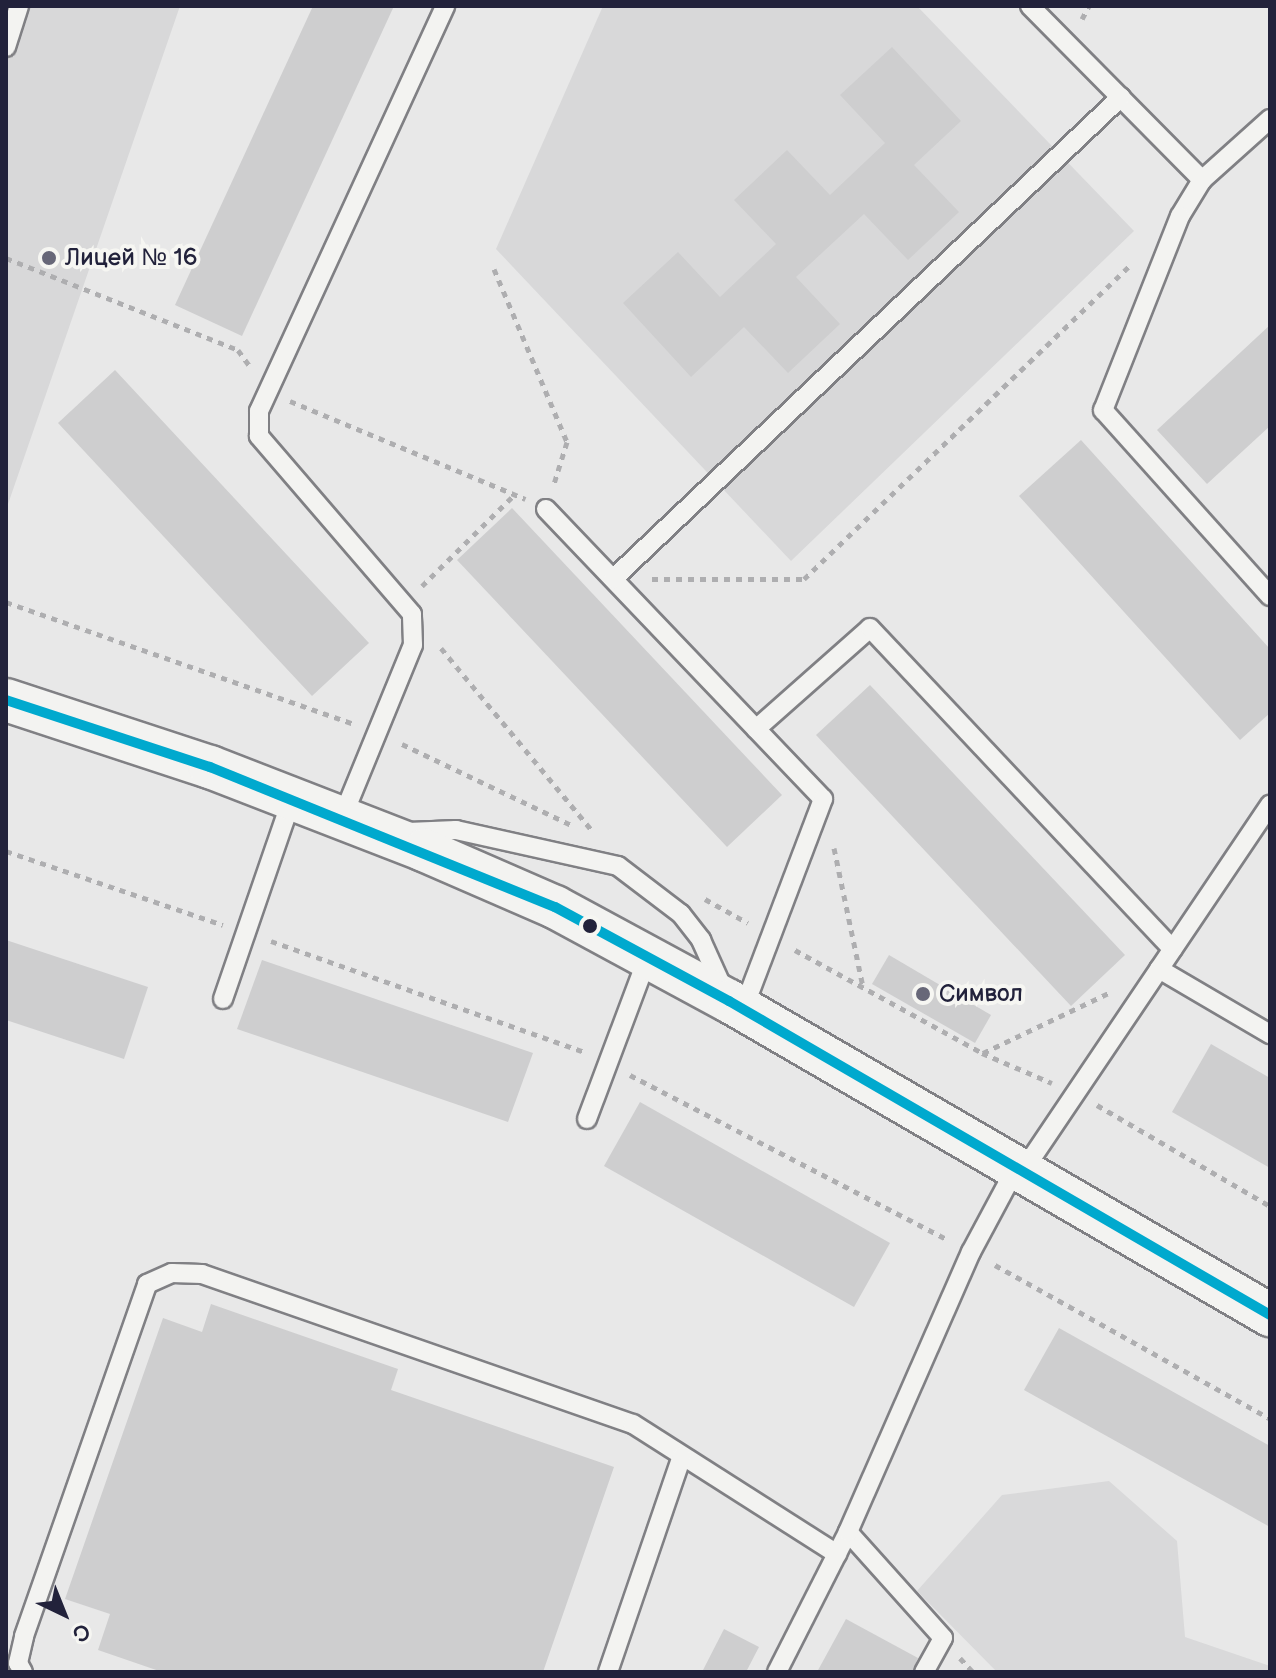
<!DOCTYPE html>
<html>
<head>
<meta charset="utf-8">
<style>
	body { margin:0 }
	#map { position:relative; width:1276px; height:1678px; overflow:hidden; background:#e8e8e8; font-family:"Balsamiq Sans",sans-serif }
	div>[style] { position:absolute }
	.built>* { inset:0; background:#d8d8d9 }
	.green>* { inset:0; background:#d9d9da }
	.building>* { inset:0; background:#cececf }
	.path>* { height:5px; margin-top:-2.5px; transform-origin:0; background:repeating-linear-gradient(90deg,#aeaeb0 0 6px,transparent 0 12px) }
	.roads { filter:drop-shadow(2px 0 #808084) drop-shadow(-2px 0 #808084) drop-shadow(0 2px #808084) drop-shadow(0 -2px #808084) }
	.service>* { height:18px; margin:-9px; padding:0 9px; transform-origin:9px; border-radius:9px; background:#f3f3f1 }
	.tertiary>* { height:42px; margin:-21px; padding:0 21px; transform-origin:21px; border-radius:21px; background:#f3f3f1 }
	.bus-1>* { height:10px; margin:-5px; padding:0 5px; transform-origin:5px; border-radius:5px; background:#00a9ce }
	.dots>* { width:22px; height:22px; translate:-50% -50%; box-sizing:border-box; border:4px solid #f6f6f2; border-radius:50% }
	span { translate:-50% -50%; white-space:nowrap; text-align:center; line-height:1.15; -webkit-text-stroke:8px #f6f6f2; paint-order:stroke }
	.poi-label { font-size:24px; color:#22223b }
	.left { translate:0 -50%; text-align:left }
	.frame { position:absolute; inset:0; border:8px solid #22223b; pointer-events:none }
	.north { position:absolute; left:24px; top:1574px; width:80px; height:80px; -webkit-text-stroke:6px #f6f6f2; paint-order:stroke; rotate:137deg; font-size:22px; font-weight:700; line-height:32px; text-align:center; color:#22223b }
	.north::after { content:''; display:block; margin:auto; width:28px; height:36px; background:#22223b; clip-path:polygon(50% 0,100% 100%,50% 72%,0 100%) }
</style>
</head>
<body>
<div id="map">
	<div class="built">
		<div style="clip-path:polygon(6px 6px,180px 6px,6px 510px)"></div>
		<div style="clip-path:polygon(603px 6px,917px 6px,1134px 231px,791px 561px,496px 249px)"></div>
	</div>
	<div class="green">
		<div style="clip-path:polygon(1109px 1481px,1177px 1541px,1185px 1637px,1270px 1666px,1270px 1672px,997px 1672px,917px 1591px,1002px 1495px)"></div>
	</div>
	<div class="building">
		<div style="clip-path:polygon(313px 6px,394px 6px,242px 336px,175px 305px)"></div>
		<div style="clip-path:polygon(892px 47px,961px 121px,914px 165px,959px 212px,908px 260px,864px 214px,796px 277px,840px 324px,788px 373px,744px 327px,691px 377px,623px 303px,678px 252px,720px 297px,776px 244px,734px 200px,787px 150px,830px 195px,885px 143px,840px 95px)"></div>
		<div style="clip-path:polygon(1270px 325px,1270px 426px,1207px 484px,1157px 430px)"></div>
		<div style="clip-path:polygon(115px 370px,369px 643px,312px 696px,58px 423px)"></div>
		<div style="clip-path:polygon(1081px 440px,1270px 649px,1270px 713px,1240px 740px,1019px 496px)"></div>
		<div style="clip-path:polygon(512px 508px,782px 795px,727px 847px,457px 560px)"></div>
		<div style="clip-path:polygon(870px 685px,1125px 955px,1071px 1006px,816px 735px)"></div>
		<div style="clip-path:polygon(6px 940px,148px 987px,124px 1059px,6px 1020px)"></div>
		<div style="clip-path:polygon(889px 955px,991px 1015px,975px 1043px,872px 984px)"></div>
		<div style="clip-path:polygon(262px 960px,533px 1053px,508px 1122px,237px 1029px)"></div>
		<div style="clip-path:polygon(1211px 1044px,1270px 1078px,1270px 1168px,1172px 1112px)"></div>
		<div style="clip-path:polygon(640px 1102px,890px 1243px,854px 1307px,604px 1166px)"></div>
		<div style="clip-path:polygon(211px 1304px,398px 1369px,391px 1390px,614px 1467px,543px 1672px,162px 1672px,98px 1650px,110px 1614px,65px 1599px,163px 1318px,202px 1332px)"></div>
		<div style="clip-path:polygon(1059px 1328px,1270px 1446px,1270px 1527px,1024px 1390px)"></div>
		<div style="clip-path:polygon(846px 1619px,918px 1658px,912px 1672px,817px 1672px)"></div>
		<div style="clip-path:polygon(724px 1629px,759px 1647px,746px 1672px,702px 1672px)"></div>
	</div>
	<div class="path">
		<div style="left:1082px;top:19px;width:15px;rotate:-62deg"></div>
		<div style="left:6px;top:258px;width:250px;rotate:21.6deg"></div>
		<div style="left:238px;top:350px;width:22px;rotate:54deg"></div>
		<div style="left:494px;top:269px;width:188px;rotate:67.1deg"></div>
		<div style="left:567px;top:442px;width:47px;rotate:107.3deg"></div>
		<div style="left:290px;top:401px;width:255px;rotate:22.6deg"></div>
		<div style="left:652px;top:579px;width:152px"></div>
		<div style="left:804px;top:579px;width:454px;rotate:-43.9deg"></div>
		<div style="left:422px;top:586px;width:131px;rotate:-44.7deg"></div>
		<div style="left:6px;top:602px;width:367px;rotate:19.3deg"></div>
		<div style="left:441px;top:648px;width:239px;rotate:50.4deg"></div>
		<div style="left:402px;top:744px;width:190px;rotate:25.6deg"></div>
		<div style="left:834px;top:848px;width:142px;rotate:78.2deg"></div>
		<div style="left:6px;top:851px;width:229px;rotate:18.8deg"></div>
		<div style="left:705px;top:899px;width:49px;rotate:29.2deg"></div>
		<div style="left:271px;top:941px;width:333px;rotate:19.5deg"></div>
		<div style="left:795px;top:950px;width:213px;rotate:28.8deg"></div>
		<div style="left:982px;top:1053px;width:76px;rotate:23.2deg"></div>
		<div style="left:983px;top:1053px;width:142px;rotate:-25.5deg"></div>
		<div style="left:630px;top:1075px;width:358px;rotate:27.4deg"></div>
		<div style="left:1097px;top:1105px;width:200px;rotate:30.3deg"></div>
		<div style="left:995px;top:1265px;width:315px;rotate:29.2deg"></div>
		<div style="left:960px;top:1658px;width:19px;rotate:47deg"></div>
	</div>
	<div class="roads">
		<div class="service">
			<div style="left:1030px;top:6px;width:245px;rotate:45.3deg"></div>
			<div style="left:6px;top:47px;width:43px;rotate:-72.4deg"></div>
			<div style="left:1270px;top:119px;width:91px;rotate:138.1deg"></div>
			<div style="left:1202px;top:180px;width:42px;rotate:121.4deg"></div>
			<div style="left:1180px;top:216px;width:209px;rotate:111.6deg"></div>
			<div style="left:1103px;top:410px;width:250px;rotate:48.1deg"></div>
			<div style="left:546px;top:509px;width:401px;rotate:46.3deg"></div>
			<div style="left:823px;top:799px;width:226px;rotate:110.8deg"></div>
			<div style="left:613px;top:579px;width:700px;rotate:-43.5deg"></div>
			<div style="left:756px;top:729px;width:152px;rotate:-41.5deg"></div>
			<div style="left:870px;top:628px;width:441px;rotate:46.7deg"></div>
			<div style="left:342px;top:818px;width:187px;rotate:-67.7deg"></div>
			<div style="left:413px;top:645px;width:31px;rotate:-92deg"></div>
			<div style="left:412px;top:614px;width:235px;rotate:-130.7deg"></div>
			<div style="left:259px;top:436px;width:25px;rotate:-90deg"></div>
			<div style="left:259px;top:411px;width:446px;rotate:-65.3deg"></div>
			<div style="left:408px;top:832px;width:48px;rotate:-2.4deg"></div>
			<div style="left:456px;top:830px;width:166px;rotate:12.5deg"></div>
			<div style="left:618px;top:866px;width:79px;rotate:37.3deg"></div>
			<div style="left:681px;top:914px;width:33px;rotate:52deg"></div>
			<div style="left:701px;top:940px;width:56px;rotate:65.7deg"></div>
			<div style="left:1159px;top:969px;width:129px;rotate:30.4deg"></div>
			<div style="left:223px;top:999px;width:212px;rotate:-71deg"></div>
			<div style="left:587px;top:1119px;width:173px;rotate:-69.4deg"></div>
			<div style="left:1023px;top:1171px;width:442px;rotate:-56deg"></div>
			<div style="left:848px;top:1532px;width:142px;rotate:48.1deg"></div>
			<div style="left:943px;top:1638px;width:39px;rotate:119deg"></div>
			<div style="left:23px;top:1672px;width:10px;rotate:-119deg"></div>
			<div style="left:18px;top:1663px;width:28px;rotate:-77deg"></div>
			<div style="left:24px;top:1636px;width:373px;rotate:-70.7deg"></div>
			<div style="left:147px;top:1284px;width:27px;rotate:-24deg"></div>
			<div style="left:172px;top:1273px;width:30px;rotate:2deg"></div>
			<div style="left:202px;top:1274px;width:456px;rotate:19.2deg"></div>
			<div style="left:633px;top:1424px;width:242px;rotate:32.5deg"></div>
			<div style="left:608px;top:1672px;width:228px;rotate:-71.1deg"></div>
			<div style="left:777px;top:1672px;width:157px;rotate:-63.1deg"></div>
			<div style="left:848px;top:1532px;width:306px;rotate:-66.3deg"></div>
			<div style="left:971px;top:1252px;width:95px;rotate:-61.8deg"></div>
		</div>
		<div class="tertiary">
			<div style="left:6px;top:700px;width:215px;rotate:18.2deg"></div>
			<div style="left:210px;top:767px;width:230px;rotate:21.2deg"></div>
			<div style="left:424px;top:850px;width:143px;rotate:23.5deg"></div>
			<div style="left:555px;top:907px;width:198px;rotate:28.4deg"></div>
			<div style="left:729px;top:1001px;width:626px;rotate:30.13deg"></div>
		</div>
	</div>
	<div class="bus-1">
		<div style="left:6px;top:700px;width:215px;rotate:18.2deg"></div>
		<div style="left:210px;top:767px;width:372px;rotate:22.1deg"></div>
		<div style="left:555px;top:907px;width:198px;rotate:28.4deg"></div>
		<div style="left:729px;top:1001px;width:626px;rotate:30.13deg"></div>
	</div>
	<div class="dots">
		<div style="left:49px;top:258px;background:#676778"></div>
		<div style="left:590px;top:926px;background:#22223b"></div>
		<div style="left:923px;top:994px;background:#676778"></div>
	</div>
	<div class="poi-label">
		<span class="left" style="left:65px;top:258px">Лицей № 16</span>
		<span class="left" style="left:939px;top:994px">Символ</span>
	</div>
	<div class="frame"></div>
	<div class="north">С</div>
</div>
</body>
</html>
